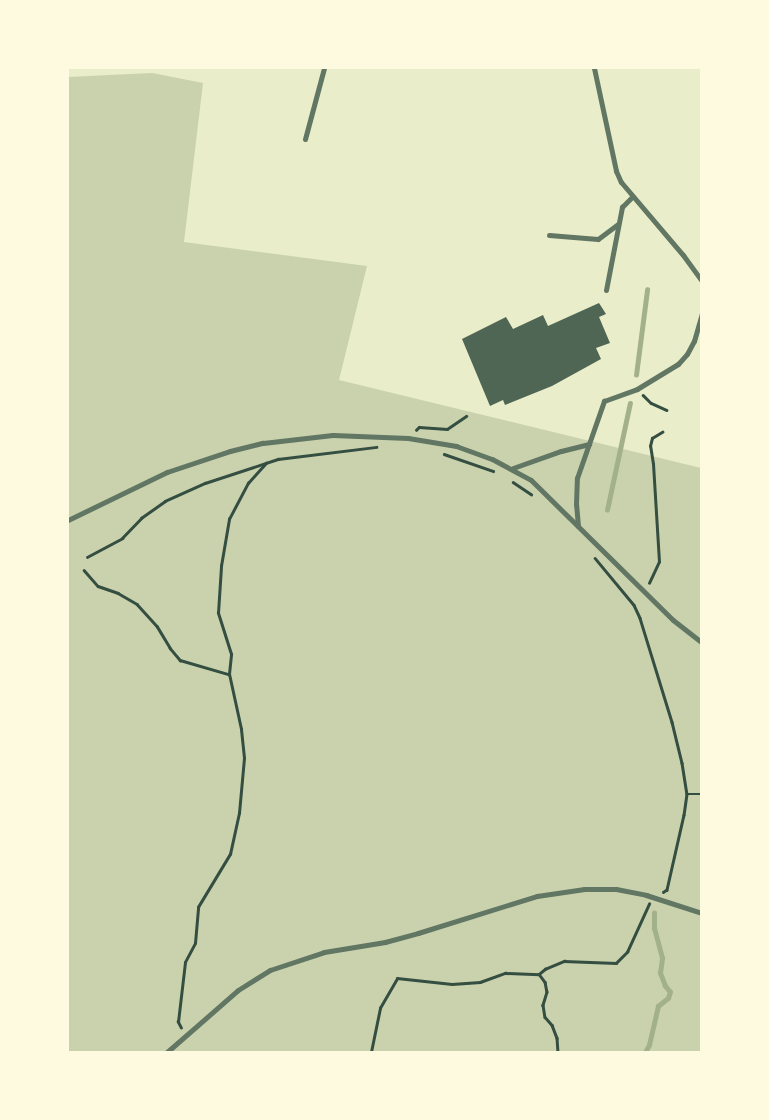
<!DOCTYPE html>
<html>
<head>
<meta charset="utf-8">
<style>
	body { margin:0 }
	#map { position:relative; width:769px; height:1120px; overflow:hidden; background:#e9edc9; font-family:"Libre Baskerville",serif }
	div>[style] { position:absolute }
	.green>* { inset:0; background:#cad2ad }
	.stream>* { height:4.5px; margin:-2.25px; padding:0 2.25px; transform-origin:2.25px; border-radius:2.25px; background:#a3b18a }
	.building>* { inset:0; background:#4f6655 }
	.path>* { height:2.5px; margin:-1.25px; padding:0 1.25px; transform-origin:1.25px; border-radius:1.25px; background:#344e41 }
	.minor>* { height:5px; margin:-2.5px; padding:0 2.5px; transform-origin:2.5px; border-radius:2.5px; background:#617663 }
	span { translate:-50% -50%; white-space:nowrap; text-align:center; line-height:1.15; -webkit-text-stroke:5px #fefae0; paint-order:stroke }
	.frame { position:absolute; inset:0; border:69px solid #fefae0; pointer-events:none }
</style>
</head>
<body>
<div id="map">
	<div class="green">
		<div style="clip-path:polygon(152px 73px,203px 83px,184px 242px,367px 266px,339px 380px,701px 468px,701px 1052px,68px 1052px,68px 77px)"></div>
	</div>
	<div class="stream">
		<div style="left:636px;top:375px;width:86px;rotate:-82.6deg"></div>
		<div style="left:607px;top:510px;width:109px;rotate:-77.9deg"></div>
		<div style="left:645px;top:1052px;width:8px;rotate:-60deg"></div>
		<div style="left:649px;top:1045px;width:40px;rotate:-77deg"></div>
		<div style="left:658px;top:1006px;width:13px;rotate:-39deg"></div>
		<div style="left:668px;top:998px;width:6px;rotate:-72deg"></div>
		<div style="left:670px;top:992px;width:8px;rotate:-130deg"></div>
		<div style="left:665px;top:986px;width:14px;rotate:-111deg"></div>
		<div style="left:660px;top:973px;width:15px;rotate:-82deg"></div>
		<div style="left:662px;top:958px;width:30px;rotate:-105deg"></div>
		<div style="left:654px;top:929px;width:16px;rotate:-90deg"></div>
	</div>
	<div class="building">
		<div style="clip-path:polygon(599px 303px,606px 314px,599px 317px,610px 343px,596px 348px,601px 359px,552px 386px,505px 405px,503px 400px,490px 406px,462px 339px,506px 317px,513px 329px,543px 315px,548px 326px)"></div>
	</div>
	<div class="path">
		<div style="left:643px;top:395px;width:11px;rotate:45deg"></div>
		<div style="left:651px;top:403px;width:17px;rotate:24deg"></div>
		<div style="left:416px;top:430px;width:4px;rotate:-45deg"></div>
		<div style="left:419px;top:427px;width:28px;rotate:4deg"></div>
		<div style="left:447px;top:429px;width:23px;rotate:-34deg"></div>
		<div style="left:444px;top:454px;width:52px;rotate:19.1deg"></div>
		<div style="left:513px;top:482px;width:22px;rotate:34deg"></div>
		<div style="left:87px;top:557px;width:40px;rotate:-28deg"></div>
		<div style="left:122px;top:538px;width:28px;rotate:-46deg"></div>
		<div style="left:141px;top:518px;width:29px;rotate:-35deg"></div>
		<div style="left:165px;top:501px;width:44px;rotate:-24.2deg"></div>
		<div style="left:205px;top:483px;width:77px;rotate:-18.2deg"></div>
		<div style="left:278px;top:459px;width:99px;rotate:-7deg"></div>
		<div style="left:595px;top:558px;width:61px;rotate:50.3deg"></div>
		<div style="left:634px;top:605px;width:14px;rotate:65deg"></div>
		<div style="left:640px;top:618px;width:109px;rotate:72.9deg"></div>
		<div style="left:672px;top:722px;width:42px;rotate:76.3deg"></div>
		<div style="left:682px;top:763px;width:31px;rotate:81deg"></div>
		<div style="left:687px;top:794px;width:21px;rotate:98deg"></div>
		<div style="left:684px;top:815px;width:77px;rotate:102.8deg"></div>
		<div style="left:667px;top:890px;width:4px;rotate:146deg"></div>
		<div style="left:84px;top:570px;width:21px;rotate:49deg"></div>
		<div style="left:98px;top:586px;width:21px;rotate:19deg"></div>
		<div style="left:118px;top:593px;width:22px;rotate:30deg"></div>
		<div style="left:137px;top:604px;width:30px;rotate:48deg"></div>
		<div style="left:157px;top:626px;width:26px;rotate:59deg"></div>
		<div style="left:170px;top:648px;width:16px;rotate:50deg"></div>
		<div style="left:180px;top:660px;width:50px;rotate:16.3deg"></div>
		<div style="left:649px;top:583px;width:23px;rotate:-65deg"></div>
		<div style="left:659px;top:562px;width:98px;rotate:-93.5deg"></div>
		<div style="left:653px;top:464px;width:18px;rotate:-99deg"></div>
		<div style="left:650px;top:446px;width:8px;rotate:-76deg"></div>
		<div style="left:652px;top:438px;width:12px;rotate:-31deg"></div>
		<div style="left:687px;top:794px;width:15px"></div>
		<div style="left:539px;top:974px;width:8px;rotate:-40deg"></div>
		<div style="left:545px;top:969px;width:21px;rotate:-23deg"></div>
		<div style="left:564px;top:961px;width:52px;rotate:2.2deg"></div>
		<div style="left:616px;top:963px;width:16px;rotate:-45deg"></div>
		<div style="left:627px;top:952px;width:53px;rotate:-65.4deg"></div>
		<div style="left:539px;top:974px;width:10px;rotate:53deg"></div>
		<div style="left:545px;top:982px;width:10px;rotate:79deg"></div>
		<div style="left:547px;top:992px;width:14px;rotate:107deg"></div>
		<div style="left:543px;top:1005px;width:12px;rotate:81deg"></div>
		<div style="left:545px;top:1017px;width:11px;rotate:49deg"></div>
		<div style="left:552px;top:1025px;width:14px;rotate:69deg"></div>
		<div style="left:557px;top:1038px;width:14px;rotate:86deg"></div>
		<div style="left:181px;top:1028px;width:7px;rotate:-117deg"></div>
		<div style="left:178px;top:1022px;width:60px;rotate:-83.3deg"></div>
		<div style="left:185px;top:962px;width:21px;rotate:-62deg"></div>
		<div style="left:195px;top:943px;width:36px;rotate:-85deg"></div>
		<div style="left:198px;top:907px;width:62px;rotate:-58.9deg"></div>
		<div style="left:230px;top:854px;width:42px;rotate:-77.6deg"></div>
		<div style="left:239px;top:813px;width:55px;rotate:-84.8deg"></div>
		<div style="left:244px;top:758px;width:29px;rotate:-96deg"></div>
		<div style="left:241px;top:729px;width:56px;rotate:-102.3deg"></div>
		<div style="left:229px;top:674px;width:20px;rotate:-84deg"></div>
		<div style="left:231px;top:654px;width:43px;rotate:-107.6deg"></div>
		<div style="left:218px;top:613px;width:47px;rotate:-86.3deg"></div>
		<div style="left:221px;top:566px;width:48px;rotate:-80.3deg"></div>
		<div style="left:229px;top:519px;width:41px;rotate:-62.2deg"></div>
		<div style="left:248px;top:483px;width:27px;rotate:-48deg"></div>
		<div style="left:371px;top:1052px;width:45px;rotate:-78.4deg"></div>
		<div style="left:380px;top:1008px;width:34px;rotate:-60deg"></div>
		<div style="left:397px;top:978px;width:55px;rotate:6.2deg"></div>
		<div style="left:452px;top:984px;width:28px;rotate:-4deg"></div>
		<div style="left:480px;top:982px;width:27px;rotate:-20deg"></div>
		<div style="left:505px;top:973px;width:34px;rotate:2deg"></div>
	</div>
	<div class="minor">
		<div style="left:594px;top:68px;width:105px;rotate:77.9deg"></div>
		<div style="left:616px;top:171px;width:12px;rotate:66deg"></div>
		<div style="left:621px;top:182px;width:96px;rotate:49.7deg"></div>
		<div style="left:683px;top:255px;width:32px;rotate:54deg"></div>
		<div style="left:305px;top:139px;width:73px;rotate:-75deg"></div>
		<div style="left:549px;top:235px;width:49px;rotate:4.7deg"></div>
		<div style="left:598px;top:239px;width:25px;rotate:-37deg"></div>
		<div style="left:606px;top:290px;width:85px;rotate:-79.1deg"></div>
		<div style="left:622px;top:207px;width:14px;rotate:-45deg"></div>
		<div style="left:513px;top:468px;width:51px;rotate:-19.5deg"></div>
		<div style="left:561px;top:451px;width:29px;rotate:-14deg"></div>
		<div style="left:68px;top:520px;width:110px;rotate:-25.9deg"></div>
		<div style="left:167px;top:472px;width:66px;rotate:-18.4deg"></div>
		<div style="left:230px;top:451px;width:34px;rotate:-14deg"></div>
		<div style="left:263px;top:443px;width:70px;rotate:-6.5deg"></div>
		<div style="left:333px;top:435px;width:75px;rotate:2.3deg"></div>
		<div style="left:408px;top:438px;width:49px;rotate:9.5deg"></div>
		<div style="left:456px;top:446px;width:38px;rotate:20deg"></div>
		<div style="left:492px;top:459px;width:44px;rotate:28.3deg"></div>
		<div style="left:531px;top:480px;width:199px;rotate:44.6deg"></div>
		<div style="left:673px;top:620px;width:37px;rotate:38deg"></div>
		<div style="left:578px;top:526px;width:22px;rotate:-95deg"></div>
		<div style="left:576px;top:504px;width:26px;rotate:-88deg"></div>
		<div style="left:577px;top:478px;width:82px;rotate:-70.7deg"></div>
		<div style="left:604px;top:401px;width:35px;rotate:-20deg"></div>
		<div style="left:637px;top:389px;width:48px;rotate:-31.4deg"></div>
		<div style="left:678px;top:364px;width:13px;rotate:-48deg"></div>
		<div style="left:687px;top:354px;width:15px;rotate:-62deg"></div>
		<div style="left:694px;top:341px;width:29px;rotate:-74deg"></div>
		<div style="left:167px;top:1052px;width:94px;rotate:-41.1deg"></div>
		<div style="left:238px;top:990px;width:38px;rotate:-32deg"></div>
		<div style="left:270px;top:970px;width:57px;rotate:-18.4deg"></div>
		<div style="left:324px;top:952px;width:62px;rotate:-9.3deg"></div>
		<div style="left:385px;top:942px;width:34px;rotate:-15deg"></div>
		<div style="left:418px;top:933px;width:125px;rotate:-17.3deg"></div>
		<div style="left:537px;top:896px;width:48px;rotate:-8.5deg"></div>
		<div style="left:584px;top:889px;width:32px"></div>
		<div style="left:616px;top:889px;width:31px;rotate:11deg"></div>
		<div style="left:646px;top:895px;width:59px;rotate:17.8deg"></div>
	</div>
	<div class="frame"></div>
</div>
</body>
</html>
